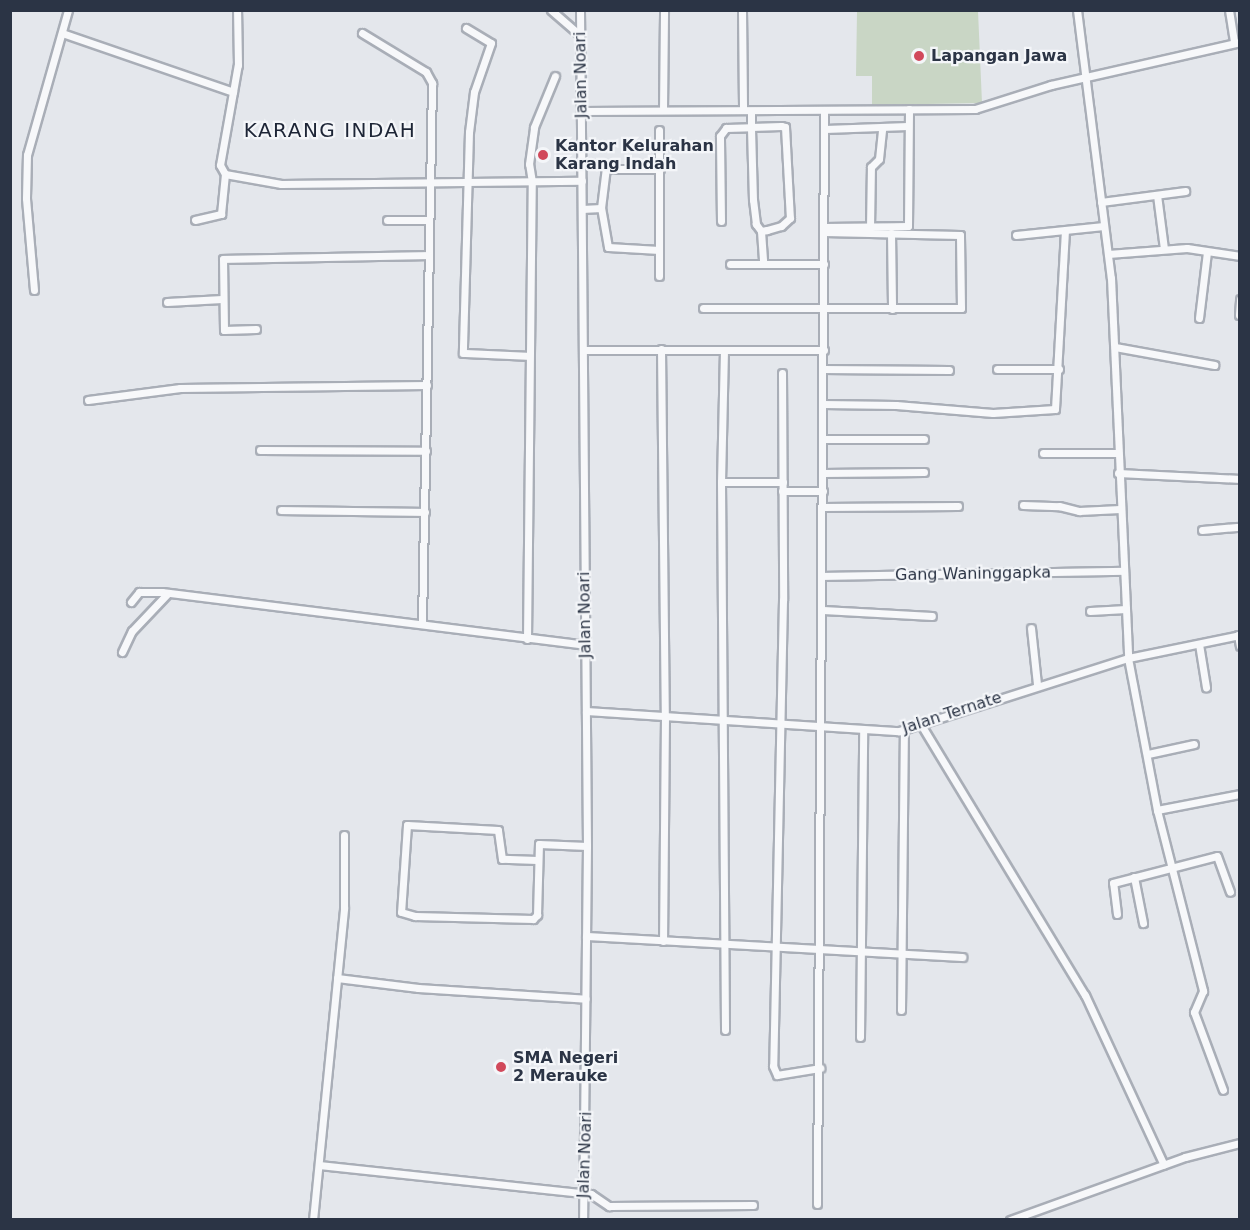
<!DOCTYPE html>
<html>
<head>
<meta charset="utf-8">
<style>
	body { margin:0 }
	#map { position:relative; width:1250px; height:1230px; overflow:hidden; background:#e4e7ec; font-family:"DejaVu Sans",sans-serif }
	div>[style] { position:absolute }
	.green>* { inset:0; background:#c9d6c5 }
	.roads { filter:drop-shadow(2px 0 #a9aeb7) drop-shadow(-2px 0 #a9aeb7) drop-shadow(0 2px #a9aeb7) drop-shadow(0 -2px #a9aeb7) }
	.minor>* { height:7px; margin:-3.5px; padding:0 3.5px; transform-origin:3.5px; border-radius:3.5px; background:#f7f8fa }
	.dots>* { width:16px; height:16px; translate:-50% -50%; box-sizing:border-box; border:3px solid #f4f6f9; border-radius:50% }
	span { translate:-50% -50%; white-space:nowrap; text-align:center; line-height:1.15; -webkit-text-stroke:4.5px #f4f6f9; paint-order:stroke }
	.poi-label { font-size:16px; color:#2b3445; font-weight:700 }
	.left { translate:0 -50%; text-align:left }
	.street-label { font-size:16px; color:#2b3445 }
	.quarter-label { font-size:20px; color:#1d2536; letter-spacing:1.5px }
	.frame { position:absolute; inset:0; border:12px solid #2b3445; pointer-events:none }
</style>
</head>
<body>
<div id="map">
	<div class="green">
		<div style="clip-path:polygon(978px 11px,982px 103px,872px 105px,872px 76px,856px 76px,857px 12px)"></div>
	</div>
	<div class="roads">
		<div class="minor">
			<div style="left:551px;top:10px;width:38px;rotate:41deg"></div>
			<div style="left:580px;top:10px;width:836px;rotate:89.52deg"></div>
			<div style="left:587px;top:846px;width:374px;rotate:90.6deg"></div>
			<div style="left:742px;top:10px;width:100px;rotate:89.4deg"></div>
			<div style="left:1077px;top:10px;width:270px;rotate:82.8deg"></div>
			<div style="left:1111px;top:278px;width:380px;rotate:87.4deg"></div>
			<div style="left:1128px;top:658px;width:155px;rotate:79.2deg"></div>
			<div style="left:1157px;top:810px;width:187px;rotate:75.7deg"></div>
			<div style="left:1203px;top:991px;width:23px;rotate:113deg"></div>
			<div style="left:1194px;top:1012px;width:83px;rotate:69.6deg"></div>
			<div style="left:1229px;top:10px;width:33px;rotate:81deg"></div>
			<div style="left:466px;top:28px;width:29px;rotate:31deg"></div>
			<div style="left:491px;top:43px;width:52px;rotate:109.1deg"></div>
			<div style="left:474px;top:92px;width:40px;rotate:97.1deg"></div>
			<div style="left:469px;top:132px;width:221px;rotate:91.6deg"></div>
			<div style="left:463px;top:353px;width:65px;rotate:2.6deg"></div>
			<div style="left:62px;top:33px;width:181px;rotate:19deg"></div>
			<div style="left:233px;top:92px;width:74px;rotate:100.1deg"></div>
			<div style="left:220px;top:165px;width:10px;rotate:61deg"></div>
			<div style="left:225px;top:174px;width:57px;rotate:10.1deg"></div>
			<div style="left:281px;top:184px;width:301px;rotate:-0.6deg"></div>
			<div style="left:362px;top:33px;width:75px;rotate:31.4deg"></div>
			<div style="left:426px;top:72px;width:13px;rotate:61deg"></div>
			<div style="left:432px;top:83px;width:541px;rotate:91.06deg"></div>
			<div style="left:233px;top:92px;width:27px;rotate:-80deg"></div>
			<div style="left:238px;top:65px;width:55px;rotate:-91deg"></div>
			<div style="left:663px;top:110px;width:100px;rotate:-89.4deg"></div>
			<div style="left:582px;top:111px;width:393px;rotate:-0.3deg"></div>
			<div style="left:975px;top:109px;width:80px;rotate:-17.5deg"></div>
			<div style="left:1051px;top:85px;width:194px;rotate:-12.8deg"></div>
			<div style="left:825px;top:129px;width:83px;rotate:-2.1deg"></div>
			<div style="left:1157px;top:195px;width:54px;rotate:82.6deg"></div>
			<div style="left:1101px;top:202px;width:85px;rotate:-7.5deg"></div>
			<div style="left:582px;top:209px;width:19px;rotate:-3deg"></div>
			<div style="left:195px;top:220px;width:27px;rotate:-13deg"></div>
			<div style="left:221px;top:214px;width:40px;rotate:-84.3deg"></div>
			<div style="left:387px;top:220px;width:42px"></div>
			<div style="left:721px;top:221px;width:85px;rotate:-90.7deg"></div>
			<div style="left:720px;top:136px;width:10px;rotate:-53deg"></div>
			<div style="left:726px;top:128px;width:25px;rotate:-2deg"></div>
			<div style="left:751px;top:127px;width:30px;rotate:-2deg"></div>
			<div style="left:781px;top:126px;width:4px;rotate:14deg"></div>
			<div style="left:785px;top:127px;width:91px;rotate:86.9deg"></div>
			<div style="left:790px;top:218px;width:12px;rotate:138deg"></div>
			<div style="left:781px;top:226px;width:15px;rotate:164deg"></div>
			<div style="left:767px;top:230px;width:6px;rotate:171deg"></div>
			<div style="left:761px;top:231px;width:9px;rotate:-126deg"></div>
			<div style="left:756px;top:224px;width:24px;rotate:-97deg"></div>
			<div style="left:753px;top:200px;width:73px;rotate:-91.6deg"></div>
			<div style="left:751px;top:127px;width:16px;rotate:-90deg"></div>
			<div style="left:824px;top:227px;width:84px;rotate:-0.7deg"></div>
			<div style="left:908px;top:226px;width:117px;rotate:-89.5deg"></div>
			<div style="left:870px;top:228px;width:61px;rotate:-89.1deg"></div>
			<div style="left:871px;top:167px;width:11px;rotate:-45deg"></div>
			<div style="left:879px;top:159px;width:31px;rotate:-84deg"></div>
			<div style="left:761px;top:231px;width:32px;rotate:86deg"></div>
			<div style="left:891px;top:233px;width:76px;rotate:89.2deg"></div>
			<div style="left:1016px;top:235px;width:88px;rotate:-5.8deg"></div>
			<div style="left:659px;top:250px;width:51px;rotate:-176.6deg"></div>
			<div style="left:608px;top:247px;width:40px;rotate:-100deg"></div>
			<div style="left:601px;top:208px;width:39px;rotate:-83deg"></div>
			<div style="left:606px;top:169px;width:54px"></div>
			<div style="left:1108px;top:254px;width:79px;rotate:-4.3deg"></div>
			<div style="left:1187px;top:248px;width:54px;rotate:8.6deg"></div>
			<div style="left:730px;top:264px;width:94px"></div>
			<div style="left:659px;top:276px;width:146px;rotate:-90deg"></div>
			<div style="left:34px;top:290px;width:92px;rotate:-95deg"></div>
			<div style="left:26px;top:198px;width:43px;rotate:-88.7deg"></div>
			<div style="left:27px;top:155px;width:151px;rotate:-74.2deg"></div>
			<div style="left:167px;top:302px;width:55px;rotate:-3.1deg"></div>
			<div style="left:703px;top:308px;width:258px"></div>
			<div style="left:961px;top:308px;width:73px;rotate:-90.8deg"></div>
			<div style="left:960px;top:235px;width:136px;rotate:-178.7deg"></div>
			<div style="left:1239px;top:315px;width:16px;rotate:-86deg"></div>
			<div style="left:1199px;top:318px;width:66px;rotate:-83.1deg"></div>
			<div style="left:256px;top:329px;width:32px;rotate:178deg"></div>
			<div style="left:224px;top:330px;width:71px;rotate:-90.8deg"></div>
			<div style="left:223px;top:259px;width:205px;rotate:-1.1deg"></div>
			<div style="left:1115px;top:347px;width:101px;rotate:10.3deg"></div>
			<div style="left:661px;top:349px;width:367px;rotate:89.4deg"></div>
			<div style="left:665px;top:716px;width:225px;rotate:90.5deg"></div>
			<div style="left:583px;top:350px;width:241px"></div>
			<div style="left:724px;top:350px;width:132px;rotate:91.3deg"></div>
			<div style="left:721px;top:482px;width:548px;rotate:89.58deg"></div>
			<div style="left:823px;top:369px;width:126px;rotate:0.5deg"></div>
			<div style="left:997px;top:369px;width:62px"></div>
			<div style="left:782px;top:373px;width:227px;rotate:89.7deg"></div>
			<div style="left:783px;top:600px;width:466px;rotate:91.2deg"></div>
			<div style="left:773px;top:1066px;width:10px;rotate:66deg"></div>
			<div style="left:777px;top:1075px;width:44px;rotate:-9.2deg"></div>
			<div style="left:88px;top:400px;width:93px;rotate:-7.4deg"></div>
			<div style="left:180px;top:388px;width:247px;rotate:-0.7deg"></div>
			<div style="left:823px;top:404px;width:73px;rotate:0.8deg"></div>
			<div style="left:896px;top:405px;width:97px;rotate:4.7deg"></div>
			<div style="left:993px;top:413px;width:62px;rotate:-3.7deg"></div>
			<div style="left:1055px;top:409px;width:177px;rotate:-86.8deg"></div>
			<div style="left:823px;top:439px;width:101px"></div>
			<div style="left:260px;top:450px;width:166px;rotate:0.3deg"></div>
			<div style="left:1043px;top:453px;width:75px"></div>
			<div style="left:823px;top:473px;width:101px;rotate:-0.6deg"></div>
			<div style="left:1118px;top:473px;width:122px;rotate:2.8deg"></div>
			<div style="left:721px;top:482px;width:62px"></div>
			<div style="left:782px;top:491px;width:41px"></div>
			<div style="left:1023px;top:505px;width:36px;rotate:2deg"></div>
			<div style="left:1059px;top:506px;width:21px;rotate:14deg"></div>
			<div style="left:1079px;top:511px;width:41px;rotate:-2.8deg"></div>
			<div style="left:823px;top:507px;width:135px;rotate:-0.4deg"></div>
			<div style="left:281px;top:510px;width:144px;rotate:0.8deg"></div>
			<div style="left:1202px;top:530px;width:38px;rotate:-5deg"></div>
			<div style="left:823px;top:576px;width:300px;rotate:-1deg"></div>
			<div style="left:131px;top:602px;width:13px;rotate:-51deg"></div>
			<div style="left:139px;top:592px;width:23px"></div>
			<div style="left:162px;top:592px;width:426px;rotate:7.1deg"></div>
			<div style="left:823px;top:610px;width:109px;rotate:3.2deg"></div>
			<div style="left:1090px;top:611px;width:36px;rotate:-3deg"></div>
			<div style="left:1031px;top:628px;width:56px;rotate:83.9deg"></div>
			<div style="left:1238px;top:635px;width:11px;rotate:80deg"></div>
			<div style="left:527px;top:639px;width:457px;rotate:-89.4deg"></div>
			<div style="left:532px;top:182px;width:18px;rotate:-99deg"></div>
			<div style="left:529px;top:164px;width:37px;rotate:-82deg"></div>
			<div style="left:534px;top:127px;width:55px;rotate:-67.6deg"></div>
			<div style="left:1199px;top:644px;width:44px;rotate:80.8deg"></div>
			<div style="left:122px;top:652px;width:23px;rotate:-65deg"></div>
			<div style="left:132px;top:631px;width:52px;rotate:-46.5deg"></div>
			<div style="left:586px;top:711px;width:314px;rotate:3.7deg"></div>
			<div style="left:899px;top:731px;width:240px;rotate:-17.7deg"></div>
			<div style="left:1128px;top:658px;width:114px;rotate:-11.6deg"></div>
			<div style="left:920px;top:723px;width:318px;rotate:58.8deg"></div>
			<div style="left:1085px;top:995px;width:187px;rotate:65.1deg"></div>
			<div style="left:1148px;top:754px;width:47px;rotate:-12.3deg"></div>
			<div style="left:1157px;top:810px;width:85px;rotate:-10.9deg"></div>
			<div style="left:537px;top:860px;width:35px;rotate:-178deg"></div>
			<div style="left:502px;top:859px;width:29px;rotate:-98deg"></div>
			<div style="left:498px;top:830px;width:91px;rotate:-176.9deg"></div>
			<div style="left:407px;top:825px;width:87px;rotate:93.9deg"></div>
			<div style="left:401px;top:912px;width:15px;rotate:16deg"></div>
			<div style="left:415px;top:916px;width:118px;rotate:1.5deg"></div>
			<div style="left:533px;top:919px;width:6px;rotate:-45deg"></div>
			<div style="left:537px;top:915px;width:71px;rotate:-88.4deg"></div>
			<div style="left:539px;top:844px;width:48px;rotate:2.4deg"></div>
			<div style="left:1134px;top:877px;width:47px;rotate:78.9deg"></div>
			<div style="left:1117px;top:914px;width:31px;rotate:-97deg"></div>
			<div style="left:1113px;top:883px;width:107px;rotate:-14.6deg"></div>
			<div style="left:1217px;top:856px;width:38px;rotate:70deg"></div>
			<div style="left:586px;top:936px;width:377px;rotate:3.2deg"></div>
			<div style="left:337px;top:978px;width:82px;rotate:7deg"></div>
			<div style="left:418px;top:988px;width:168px;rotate:3.7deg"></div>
			<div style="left:901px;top:1010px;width:280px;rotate:-89.4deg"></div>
			<div style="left:860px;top:1037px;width:307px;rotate:-89.4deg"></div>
			<div style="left:319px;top:1165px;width:274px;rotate:6.1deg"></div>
			<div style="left:591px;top:1194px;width:22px;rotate:34deg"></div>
			<div style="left:609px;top:1206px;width:144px;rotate:-0.4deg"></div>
			<div style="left:817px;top:1204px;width:1093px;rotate:-89.63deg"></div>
			<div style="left:313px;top:1220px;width:314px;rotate:-84.3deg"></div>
			<div style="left:344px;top:908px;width:73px;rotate:-90deg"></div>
			<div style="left:1010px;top:1220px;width:186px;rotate:-19.8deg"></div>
			<div style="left:1185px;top:1157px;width:57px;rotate:-14.3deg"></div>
		</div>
	</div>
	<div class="dots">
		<div style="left:919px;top:56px;background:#d1495b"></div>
		<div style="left:543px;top:155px;background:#d1495b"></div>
		<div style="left:501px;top:1067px;background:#d1495b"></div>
	</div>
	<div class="poi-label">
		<span class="left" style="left:931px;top:56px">Lapangan Jawa</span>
		<span class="left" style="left:555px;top:155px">Kantor Kelurahan<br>Karang Indah</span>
		<span class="left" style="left:513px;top:1067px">SMA Negeri<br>2 Merauke</span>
	</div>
	<div class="street-label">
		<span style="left:581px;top:75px;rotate:-91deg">Jalan Noari</span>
		<span style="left:973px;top:574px;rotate:-1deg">Gang Waninggapka</span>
		<span style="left:585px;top:615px;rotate:-91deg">Jalan Noari</span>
		<span style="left:952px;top:713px;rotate:-18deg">Jalan Ternate</span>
		<span style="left:585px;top:1155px;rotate:-88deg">Jalan Noari</span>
	</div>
	<div class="quarter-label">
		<span style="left:330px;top:130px">KARANG INDAH</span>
	</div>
	<div class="frame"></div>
</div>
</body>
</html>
